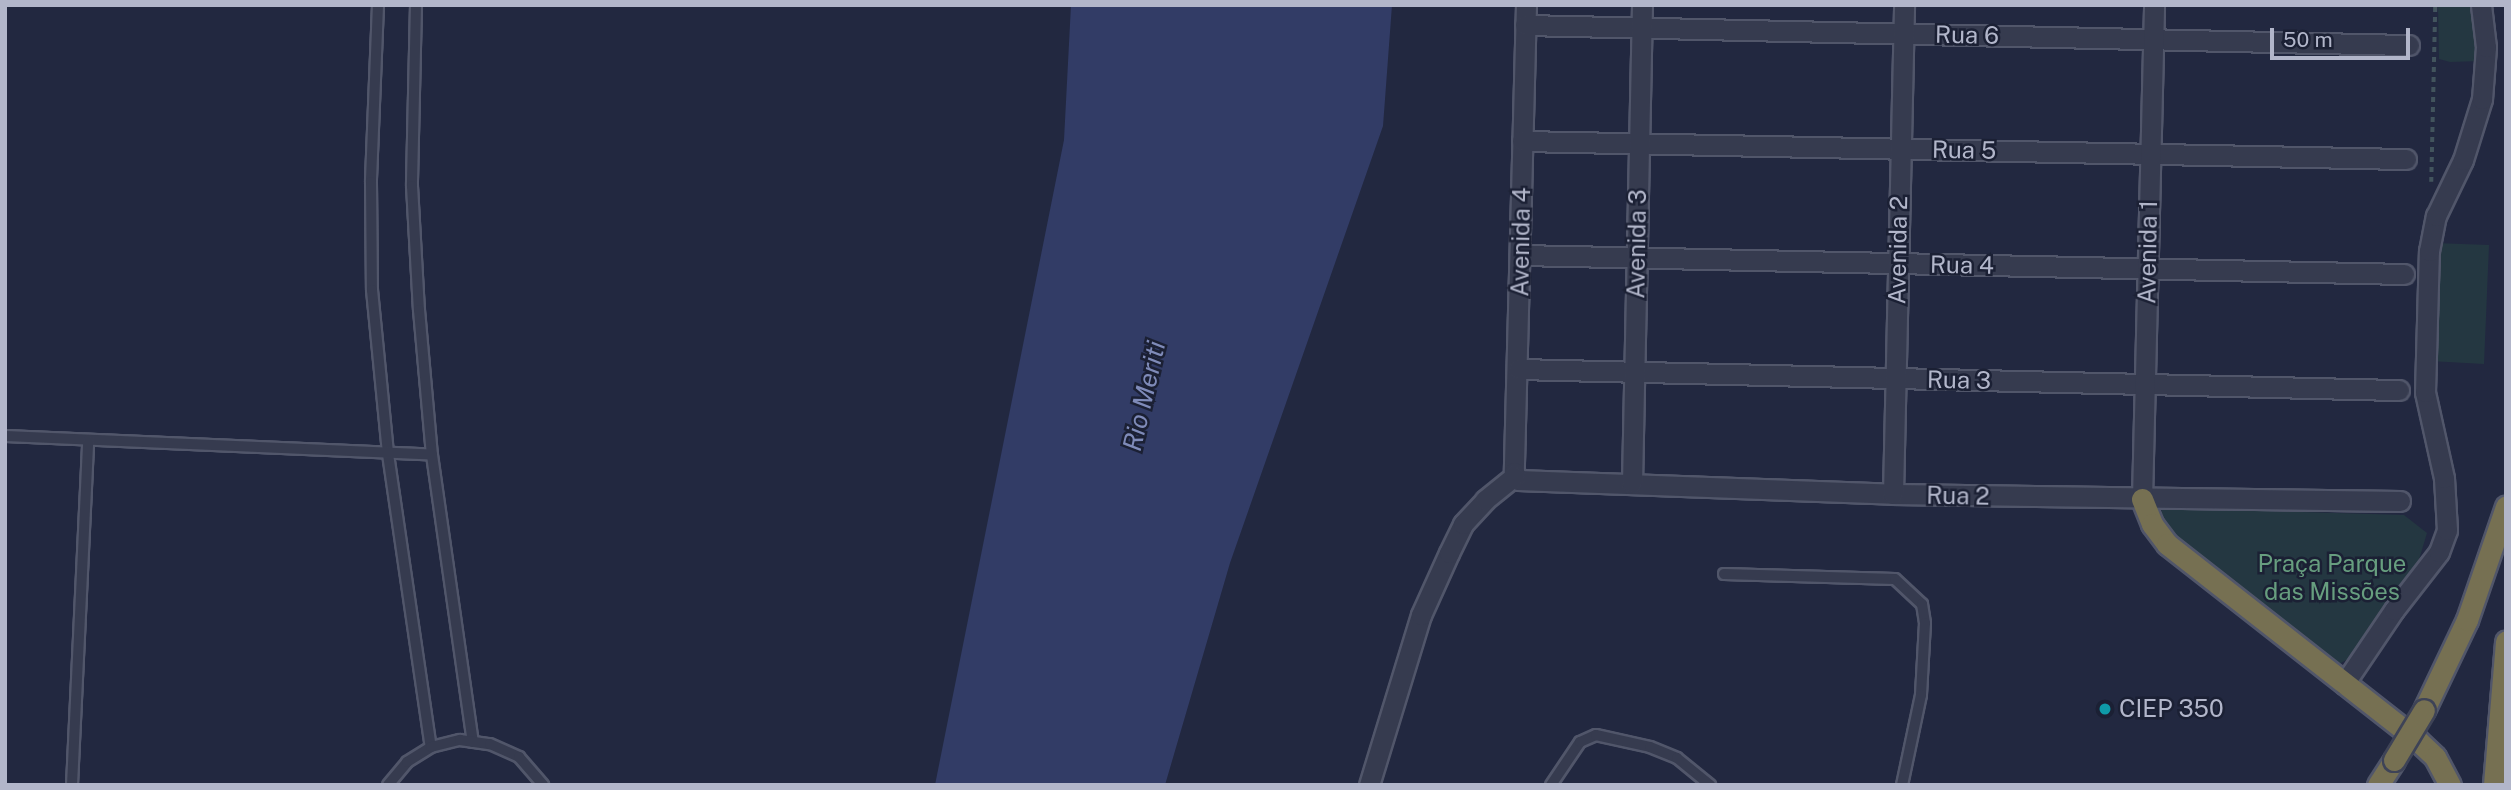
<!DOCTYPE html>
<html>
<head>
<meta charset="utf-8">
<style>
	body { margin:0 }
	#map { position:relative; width:2511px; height:790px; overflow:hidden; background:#222840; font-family:"Public Sans",sans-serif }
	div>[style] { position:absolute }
	.green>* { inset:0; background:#243741 }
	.water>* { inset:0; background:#323c66 }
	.path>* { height:3.5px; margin-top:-1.75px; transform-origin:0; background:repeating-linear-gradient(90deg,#42545d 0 5px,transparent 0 10px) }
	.roads { filter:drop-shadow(2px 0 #51566a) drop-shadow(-2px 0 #51566a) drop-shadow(0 2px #51566a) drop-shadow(0 -2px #51566a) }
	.lane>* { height:10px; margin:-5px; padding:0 5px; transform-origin:5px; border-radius:5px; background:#363b4f }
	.street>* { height:19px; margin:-9.5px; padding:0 9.5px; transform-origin:9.5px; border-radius:9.5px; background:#363b4f }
	.highway>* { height:21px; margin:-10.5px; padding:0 10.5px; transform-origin:10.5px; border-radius:10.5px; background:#767052 }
	.bridges { filter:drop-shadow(2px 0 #3e4357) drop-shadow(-2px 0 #3e4357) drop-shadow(0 2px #3e4357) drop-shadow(0 -2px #3e4357) }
	.highway-bridge>* { height:21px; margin:-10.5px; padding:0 10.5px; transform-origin:10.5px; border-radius:10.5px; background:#767052 }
	.dots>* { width:19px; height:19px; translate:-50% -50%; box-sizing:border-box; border:4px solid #1b2034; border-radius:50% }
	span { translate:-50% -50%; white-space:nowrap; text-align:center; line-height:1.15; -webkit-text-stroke:5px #1b2034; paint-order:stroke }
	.street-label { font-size:24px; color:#b2b6ca }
	.park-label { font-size:24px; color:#679e7f }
	.poi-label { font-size:24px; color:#b2b6ca }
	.left { translate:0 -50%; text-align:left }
	.water-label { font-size:26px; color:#7f8bb9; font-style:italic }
	.frame { position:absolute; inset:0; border:7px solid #b2b6ca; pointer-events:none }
	.scale { position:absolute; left:2270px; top:28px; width:140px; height:32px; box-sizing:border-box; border:4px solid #b2b6ca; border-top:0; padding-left:9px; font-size:21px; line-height:24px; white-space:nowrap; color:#b2b6ca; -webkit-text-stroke:5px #1b2034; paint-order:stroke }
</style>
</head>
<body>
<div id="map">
	<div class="green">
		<div style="clip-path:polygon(2438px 5px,2476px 5px,2481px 61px,2450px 62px,2439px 59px)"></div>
		<div style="clip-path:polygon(2435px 243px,2489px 245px,2484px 364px,2430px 361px)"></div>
		<div style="clip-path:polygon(2168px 508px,2404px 515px,2427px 533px,2418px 563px,2352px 657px,2337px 665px,2176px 538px,2159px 517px,2162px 510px)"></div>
	</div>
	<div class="water">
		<div style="clip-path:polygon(1071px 5px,1392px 5px,1383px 126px,1230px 563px,1165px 785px,935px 785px,1064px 140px)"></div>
	</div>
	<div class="path">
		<div style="left:2431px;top:182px;width:177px;rotate:-88.7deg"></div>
	</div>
	<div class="roads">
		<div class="lane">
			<div style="left:378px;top:5px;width:177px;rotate:92.3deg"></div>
			<div style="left:371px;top:182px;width:108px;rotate:89.5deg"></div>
			<div style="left:372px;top:290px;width:165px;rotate:84.4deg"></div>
			<div style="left:388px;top:454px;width:296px;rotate:81.7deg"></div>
			<div style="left:416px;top:5px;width:181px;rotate:91.3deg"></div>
			<div style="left:412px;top:186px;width:124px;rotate:86.8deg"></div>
			<div style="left:419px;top:310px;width:146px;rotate:84.9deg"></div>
			<div style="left:432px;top:455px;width:290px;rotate:81.9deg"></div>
			<div style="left:5px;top:436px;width:427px;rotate:2.5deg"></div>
			<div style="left:1724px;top:574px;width:171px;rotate:1.7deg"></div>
			<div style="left:1895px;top:579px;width:37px;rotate:43deg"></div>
			<div style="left:1922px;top:604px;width:19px;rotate:81deg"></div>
			<div style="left:1925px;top:623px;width:72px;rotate:93.2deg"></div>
			<div style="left:1921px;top:695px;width:92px;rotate:101.9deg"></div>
			<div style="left:72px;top:785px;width:345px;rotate:-87.3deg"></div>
			<div style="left:388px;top:785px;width:30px;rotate:-50deg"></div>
			<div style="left:407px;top:762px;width:28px;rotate:-32deg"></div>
			<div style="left:431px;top:747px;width:30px;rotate:-14deg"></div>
			<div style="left:460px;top:740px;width:30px;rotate:8deg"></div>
			<div style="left:490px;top:744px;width:32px;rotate:24deg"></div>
			<div style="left:519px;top:757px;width:37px;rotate:49deg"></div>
			<div style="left:1551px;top:785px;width:52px;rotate:-56deg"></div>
			<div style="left:1580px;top:742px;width:17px;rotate:-24deg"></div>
			<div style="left:1596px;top:735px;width:55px;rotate:12.5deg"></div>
			<div style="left:1650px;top:747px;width:29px;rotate:22deg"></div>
			<div style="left:1677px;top:758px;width:43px;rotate:39.3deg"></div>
		</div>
		<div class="street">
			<div style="left:1526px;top:5px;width:467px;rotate:91.5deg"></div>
			<div style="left:1514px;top:472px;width:9px;rotate:63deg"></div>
			<div style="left:1518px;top:480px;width:375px;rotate:2.1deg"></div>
			<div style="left:1893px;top:494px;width:507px;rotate:0.79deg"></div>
			<div style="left:1525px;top:25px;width:884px;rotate:1.3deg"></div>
			<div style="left:1522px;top:141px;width:884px;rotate:1.17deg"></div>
			<div style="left:1520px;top:255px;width:884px;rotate:1.23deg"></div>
			<div style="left:1518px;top:369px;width:881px;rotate:1.37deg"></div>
			<div style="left:1632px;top:483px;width:478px;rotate:-88.8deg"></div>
			<div style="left:1893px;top:494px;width:489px;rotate:-88.7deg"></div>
			<div style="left:2142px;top:499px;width:494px;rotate:-88.6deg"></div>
			<div style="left:2344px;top:684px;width:89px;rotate:-56deg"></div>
			<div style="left:2394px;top:610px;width:73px;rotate:-52.2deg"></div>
			<div style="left:2439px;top:552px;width:23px;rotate:-70deg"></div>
			<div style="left:2447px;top:530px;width:52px;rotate:-93.3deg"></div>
			<div style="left:2444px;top:478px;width:88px;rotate:-102.5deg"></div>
			<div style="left:2425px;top:392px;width:141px;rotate:-88.4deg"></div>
			<div style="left:2429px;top:251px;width:36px;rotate:-79deg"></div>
			<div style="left:2436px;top:216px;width:62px;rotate:-64.3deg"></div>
			<div style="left:2463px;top:160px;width:64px;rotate:-72.7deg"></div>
			<div style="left:2482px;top:99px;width:52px;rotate:-85.6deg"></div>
			<div style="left:2486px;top:47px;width:42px;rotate:-96.8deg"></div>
			<div style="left:1369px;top:785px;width:178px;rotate:-73deg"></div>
			<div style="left:1421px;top:615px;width:68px;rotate:-65.7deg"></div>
			<div style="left:1449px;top:553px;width:32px;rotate:-64deg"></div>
			<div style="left:1463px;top:524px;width:33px;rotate:-47deg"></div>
			<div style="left:1485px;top:500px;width:38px;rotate:-39deg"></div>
		</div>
		<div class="highway">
			<div style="left:2142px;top:499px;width:27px;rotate:68deg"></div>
			<div style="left:2152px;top:524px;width:25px;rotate:53deg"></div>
			<div style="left:2167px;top:544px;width:319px;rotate:38.1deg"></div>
			<div style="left:2418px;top:741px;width:23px;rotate:43deg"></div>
			<div style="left:2435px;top:757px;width:32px;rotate:62deg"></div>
			<div style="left:2424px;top:710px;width:100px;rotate:-64.5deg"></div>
			<div style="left:2467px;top:620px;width:120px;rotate:-71deg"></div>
			<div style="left:2378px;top:785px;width:30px;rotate:-57deg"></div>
			<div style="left:2494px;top:785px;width:144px;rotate:-85.2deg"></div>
		</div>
	</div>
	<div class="bridges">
		<div class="highway-bridge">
			<div style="left:2394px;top:760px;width:58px;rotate:-59deg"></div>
		</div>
	</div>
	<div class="dots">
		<div style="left:2105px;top:709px;background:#0f9aa8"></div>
	</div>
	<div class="street-label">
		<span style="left:1967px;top:35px;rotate:1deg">Rua 6</span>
		<span style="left:1964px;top:150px;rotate:1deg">Rua 5</span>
		<span style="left:1521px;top:242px;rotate:-89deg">Avenida 4</span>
		<span style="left:1637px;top:244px;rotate:-89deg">Avenida 3</span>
		<span style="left:1898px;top:250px;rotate:-89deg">Avenida 2</span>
		<span style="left:2148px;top:252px;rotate:-89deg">Avenida 1</span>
		<span style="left:1962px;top:265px;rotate:1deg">Rua 4</span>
		<span style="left:1959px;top:380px;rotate:1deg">Rua 3</span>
		<span style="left:1958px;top:496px;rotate:1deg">Rua 2</span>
	</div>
	<div class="park-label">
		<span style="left:2332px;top:578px">Praça Parque<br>das Missões</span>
	</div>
	<div class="poi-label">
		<span class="left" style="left:2119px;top:709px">CIEP 350</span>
	</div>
	<div class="water-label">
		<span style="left:1144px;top:396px;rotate:-77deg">Rio Meriti</span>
	</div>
	<div class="frame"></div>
	<div class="scale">50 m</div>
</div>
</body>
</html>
